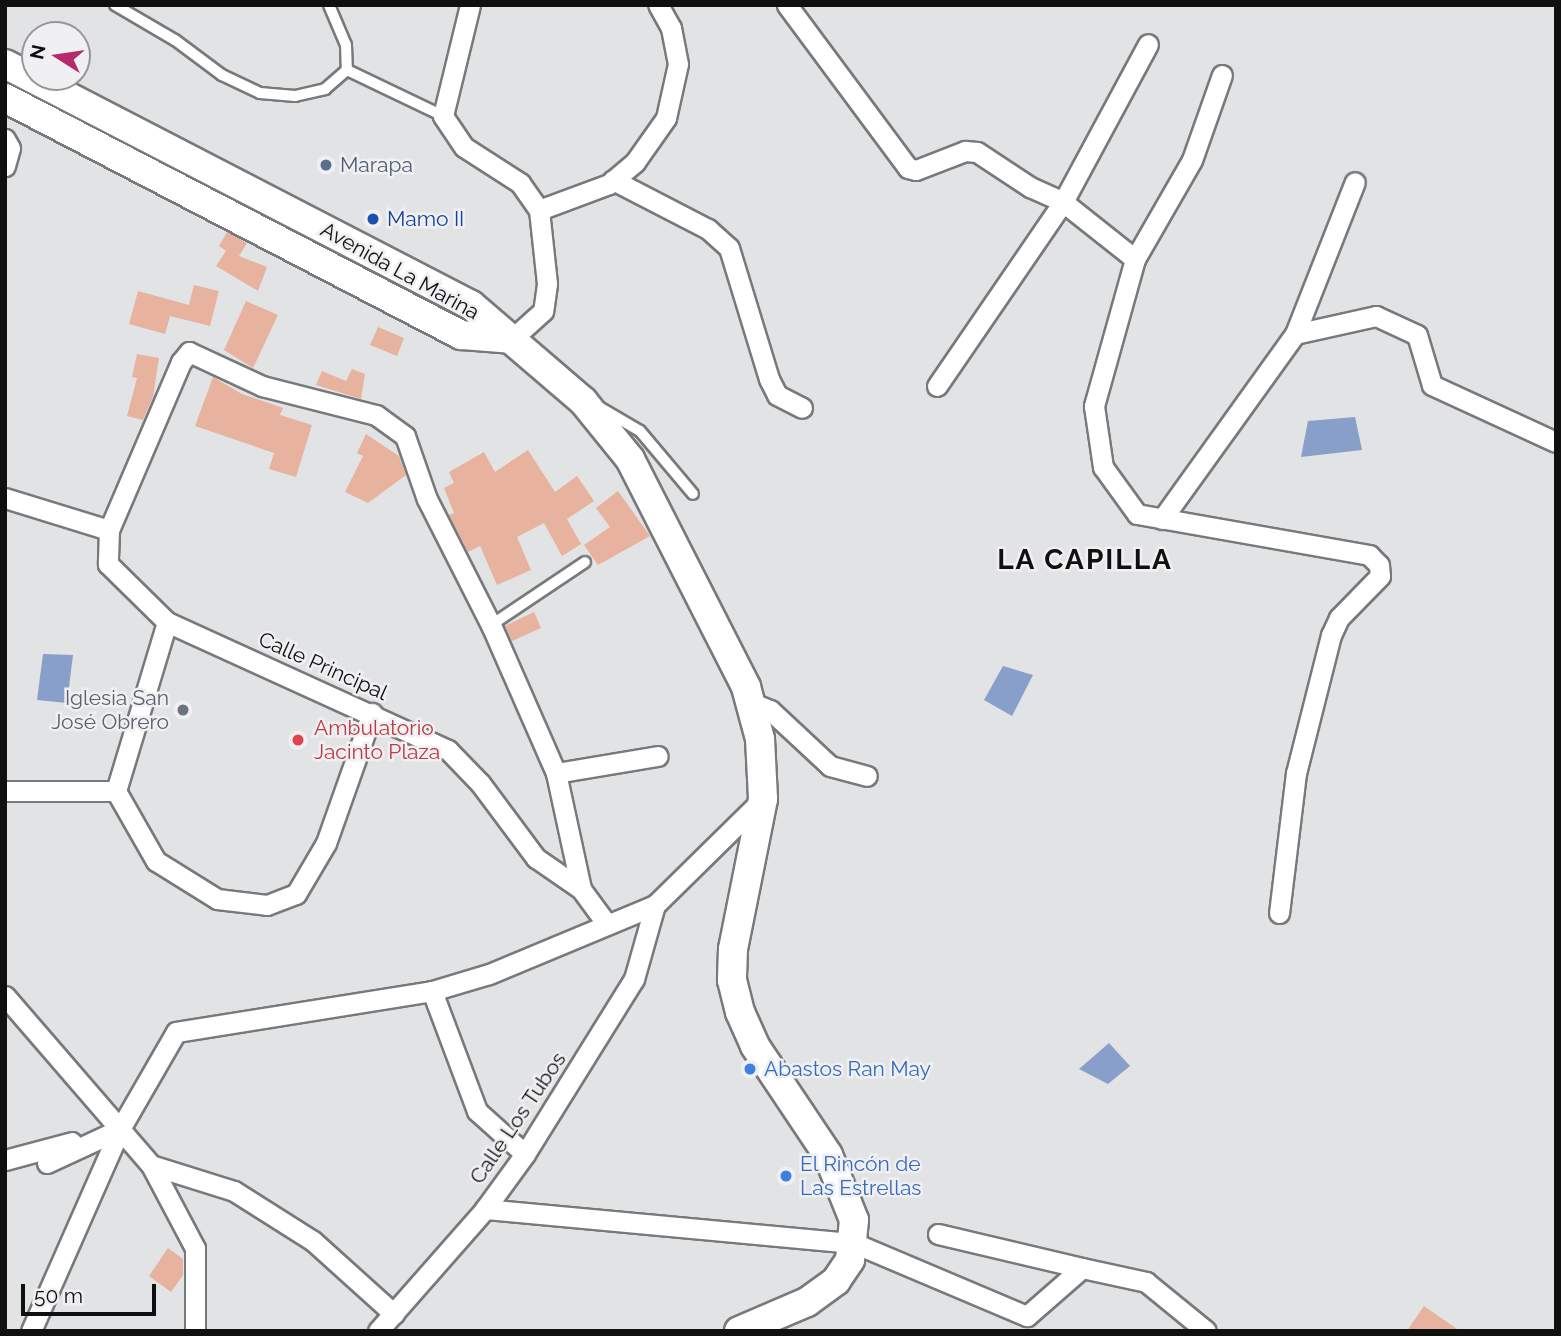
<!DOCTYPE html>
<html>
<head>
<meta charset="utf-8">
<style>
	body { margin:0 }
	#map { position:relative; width:1561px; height:1336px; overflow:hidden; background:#e2e3e5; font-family:Raleway,sans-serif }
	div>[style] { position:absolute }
	.water>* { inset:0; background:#889fc9 }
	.building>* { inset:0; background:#e7b29e }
	.roads { filter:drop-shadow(2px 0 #78797a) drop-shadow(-2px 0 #78797a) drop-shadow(0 2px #78797a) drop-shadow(0 -2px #78797a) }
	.lane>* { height:10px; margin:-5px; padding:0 5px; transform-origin:5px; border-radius:5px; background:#fff }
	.street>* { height:19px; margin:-9.5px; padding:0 9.5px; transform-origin:9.5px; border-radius:9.5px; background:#fff }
	.secondary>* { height:28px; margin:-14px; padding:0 14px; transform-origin:14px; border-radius:14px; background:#fff }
	.dots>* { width:19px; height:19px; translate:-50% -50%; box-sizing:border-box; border:4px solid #f0f0f2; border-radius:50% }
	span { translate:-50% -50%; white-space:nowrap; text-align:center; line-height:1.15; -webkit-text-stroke:5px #f0f0f2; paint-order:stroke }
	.service-label { font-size:21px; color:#4e5e75 }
	.left { translate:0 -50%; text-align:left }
	.transit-label { font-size:21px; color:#164399 }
	.street-label { font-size:21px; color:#101011 }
	.worship-label { font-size:21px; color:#5b616d }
	.right { translate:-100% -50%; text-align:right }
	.health-label { font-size:21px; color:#be3a42 }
	.shop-label { font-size:21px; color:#366cbe }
	.district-label { font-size:28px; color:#101011; font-weight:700; letter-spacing:2px }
	.frame { position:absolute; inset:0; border:7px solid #101011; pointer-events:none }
	.north { position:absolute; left:21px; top:21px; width:70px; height:70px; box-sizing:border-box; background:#f0f0f2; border:2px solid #969698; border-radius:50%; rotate:282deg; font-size:19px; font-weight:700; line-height:28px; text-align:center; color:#101011 }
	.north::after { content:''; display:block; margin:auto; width:24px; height:32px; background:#b32b6c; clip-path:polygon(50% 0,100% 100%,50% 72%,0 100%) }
	.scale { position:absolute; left:21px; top:1284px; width:135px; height:32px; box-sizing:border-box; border:4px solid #101011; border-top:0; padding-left:9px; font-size:21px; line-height:24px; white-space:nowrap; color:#101011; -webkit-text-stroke:5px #f0f0f2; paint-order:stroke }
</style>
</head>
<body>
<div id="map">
	<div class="water">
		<div style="clip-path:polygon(1355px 417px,1362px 450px,1301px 457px,1308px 421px)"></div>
		<div style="clip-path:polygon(43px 654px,73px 655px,67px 703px,37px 700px)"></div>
		<div style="clip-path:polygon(1003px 666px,1033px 675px,1012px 716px,984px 700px)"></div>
		<div style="clip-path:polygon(1109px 1043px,1130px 1066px,1108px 1084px,1079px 1069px)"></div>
	</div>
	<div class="building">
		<div style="clip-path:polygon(227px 232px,247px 243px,239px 256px,267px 267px,258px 291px,216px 266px,226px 251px,219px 246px)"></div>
		<div style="clip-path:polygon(194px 285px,219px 291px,210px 326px,170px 316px,165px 334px,129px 324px,138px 291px,189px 305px)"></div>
		<div style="clip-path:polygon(246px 301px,278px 315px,253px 368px,224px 350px)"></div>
		<div style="clip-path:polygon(378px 327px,404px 338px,397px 356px,370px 345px)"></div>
		<div style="clip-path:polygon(137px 354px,159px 358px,153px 397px,143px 420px,127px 416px,137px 378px,132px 377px)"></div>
		<div style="clip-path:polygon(352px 369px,365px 374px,361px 399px,316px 385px,322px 371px,346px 381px)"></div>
		<div style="clip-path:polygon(213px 377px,242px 394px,283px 408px,280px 415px,312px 425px,296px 477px,269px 469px,274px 453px,195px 426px)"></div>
		<div style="clip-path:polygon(366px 434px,399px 456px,406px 475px,368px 503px,345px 492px,363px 456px,357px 453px)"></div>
		<div style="clip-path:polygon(528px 450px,555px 492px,577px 476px,594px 501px,567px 519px,581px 544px,562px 556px,544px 523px,517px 537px,531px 570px,497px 585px,480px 546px,468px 552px,449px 515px,454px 513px,444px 488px,454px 483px,449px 472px,484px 452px,495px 472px)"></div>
		<div style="clip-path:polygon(618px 491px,650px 536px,598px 565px,584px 545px,610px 527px,596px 508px)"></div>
		<div style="clip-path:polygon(534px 612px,541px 628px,512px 641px,505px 626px)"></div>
		<div style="clip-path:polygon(168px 1248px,183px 1259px,183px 1275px,171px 1292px,149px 1276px)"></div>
		<div style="clip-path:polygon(1424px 1306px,1460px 1331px,1407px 1331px)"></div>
	</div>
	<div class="roads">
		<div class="lane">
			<div style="left:115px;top:5px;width:69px;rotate:30.3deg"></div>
			<div style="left:175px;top:40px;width:59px;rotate:36.7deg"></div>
			<div style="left:222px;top:75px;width:42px;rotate:25.3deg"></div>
			<div style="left:260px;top:93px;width:35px;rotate:5deg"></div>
			<div style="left:295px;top:96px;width:31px;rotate:-13deg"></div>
			<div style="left:325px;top:89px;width:29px;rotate:-41deg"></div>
			<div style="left:329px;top:5px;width:43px;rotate:67deg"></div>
			<div style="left:346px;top:45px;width:25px;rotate:88deg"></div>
			<div style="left:347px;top:70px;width:106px;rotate:25.6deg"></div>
			<div style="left:594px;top:404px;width:53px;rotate:30.4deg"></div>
			<div style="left:640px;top:431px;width:82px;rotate:49.9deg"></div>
			<div style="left:491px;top:625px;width:113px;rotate:-33.8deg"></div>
		</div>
		<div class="street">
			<div style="left:470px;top:5px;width:114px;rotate:103.7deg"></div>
			<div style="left:443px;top:116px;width:37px;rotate:56deg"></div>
			<div style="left:464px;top:147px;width:67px;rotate:32.7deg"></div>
			<div style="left:520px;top:183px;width:33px;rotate:55deg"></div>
			<div style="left:539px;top:210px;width:74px;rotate:83.8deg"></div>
			<div style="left:547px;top:284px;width:27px;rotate:98deg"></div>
			<div style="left:543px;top:311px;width:42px;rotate:137.9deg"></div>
			<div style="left:787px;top:5px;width:203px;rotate:53.4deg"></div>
			<div style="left:908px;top:168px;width:8px;rotate:14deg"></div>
			<div style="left:916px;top:170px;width:53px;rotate:-21.2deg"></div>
			<div style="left:965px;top:151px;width:12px;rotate:5deg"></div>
			<div style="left:977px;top:152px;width:64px;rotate:33.4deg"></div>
			<div style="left:1030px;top:187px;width:36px;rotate:24deg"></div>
			<div style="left:1063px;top:202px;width:92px;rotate:38.4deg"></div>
			<div style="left:1135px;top:259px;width:153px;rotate:105.6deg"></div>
			<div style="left:1094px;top:406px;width:62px;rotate:81.6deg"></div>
			<div style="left:1103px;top:467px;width:58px;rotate:54.1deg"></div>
			<div style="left:1137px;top:514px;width:236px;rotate:10deg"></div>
			<div style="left:1369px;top:555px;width:14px;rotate:45deg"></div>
			<div style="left:1379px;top:565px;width:11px;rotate:85deg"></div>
			<div style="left:1380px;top:576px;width:59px;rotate:134.3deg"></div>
			<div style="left:1339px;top:618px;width:19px;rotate:115deg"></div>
			<div style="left:1331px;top:635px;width:142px;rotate:104.2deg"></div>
			<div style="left:1296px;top:773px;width:141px;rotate:96.9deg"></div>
			<div style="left:5px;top:139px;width:10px;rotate:61deg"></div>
			<div style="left:10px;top:148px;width:19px;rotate:106deg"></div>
			<div style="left:613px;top:180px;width:107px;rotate:27.3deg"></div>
			<div style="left:708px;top:229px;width:28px;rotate:42deg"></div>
			<div style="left:729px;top:248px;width:137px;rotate:73deg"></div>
			<div style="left:769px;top:379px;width:18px;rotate:63deg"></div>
			<div style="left:777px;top:395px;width:28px;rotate:27deg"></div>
			<div style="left:539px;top:210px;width:75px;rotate:-20.4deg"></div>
			<div style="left:609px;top:184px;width:34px;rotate:-40deg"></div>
			<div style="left:635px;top:162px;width:54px;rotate:-54.8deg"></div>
			<div style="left:666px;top:118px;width:55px;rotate:-77.5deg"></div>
			<div style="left:678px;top:64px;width:37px;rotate:-101deg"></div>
			<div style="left:671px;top:28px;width:26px;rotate:-119deg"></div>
			<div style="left:1135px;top:259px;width:114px;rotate:-60.1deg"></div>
			<div style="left:1192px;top:160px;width:90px;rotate:-70.6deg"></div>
			<div style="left:1295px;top:334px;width:163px;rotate:-68.5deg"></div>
			<div style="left:937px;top:386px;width:223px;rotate:-55.6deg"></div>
			<div style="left:1063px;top:202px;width:179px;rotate:-61.7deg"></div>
			<div style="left:5px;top:498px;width:109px;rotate:17.1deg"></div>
			<div style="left:109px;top:530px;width:34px;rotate:92deg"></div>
			<div style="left:108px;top:564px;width:83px;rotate:44.5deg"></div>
			<div style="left:167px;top:622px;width:309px;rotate:24.5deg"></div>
			<div style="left:448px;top:750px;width:46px;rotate:45.9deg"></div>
			<div style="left:480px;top:783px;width:94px;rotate:53.3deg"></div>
			<div style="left:536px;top:858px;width:55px;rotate:34.6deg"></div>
			<div style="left:581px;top:889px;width:42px;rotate:53.7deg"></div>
			<div style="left:1162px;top:519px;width:228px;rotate:-54.3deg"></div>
			<div style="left:1295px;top:334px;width:83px;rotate:-12.5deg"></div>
			<div style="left:1376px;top:316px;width:45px;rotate:24.9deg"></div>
			<div style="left:1417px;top:335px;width:52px;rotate:73.3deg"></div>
			<div style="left:1432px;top:385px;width:136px;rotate:24.7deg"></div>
			<div style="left:109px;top:530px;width:183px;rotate:-66.8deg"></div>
			<div style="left:181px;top:362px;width:13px;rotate:-51deg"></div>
			<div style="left:189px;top:352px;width:81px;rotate:25deg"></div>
			<div style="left:262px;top:386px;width:118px;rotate:14.3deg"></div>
			<div style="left:376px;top:415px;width:36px;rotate:36deg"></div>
			<div style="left:405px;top:436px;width:67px;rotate:70.8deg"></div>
			<div style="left:427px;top:499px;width:141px;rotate:63.1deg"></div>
			<div style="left:491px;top:625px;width:162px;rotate:66.3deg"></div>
			<div style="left:556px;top:773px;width:119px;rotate:77.8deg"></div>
			<div style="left:167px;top:622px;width:177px;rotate:106.8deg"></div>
			<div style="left:116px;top:791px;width:81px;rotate:60.3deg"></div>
			<div style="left:156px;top:861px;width:72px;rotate:31.9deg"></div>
			<div style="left:217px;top:899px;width:50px;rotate:6.8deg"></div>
			<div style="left:267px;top:905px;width:31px;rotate:-21deg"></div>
			<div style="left:296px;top:894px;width:59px;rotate:-59.5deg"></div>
			<div style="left:326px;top:843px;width:138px;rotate:-70.5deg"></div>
			<div style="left:750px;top:702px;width:22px;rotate:22deg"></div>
			<div style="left:770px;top:710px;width:82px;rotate:43deg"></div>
			<div style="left:830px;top:766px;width:38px;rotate:15deg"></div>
			<div style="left:556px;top:773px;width:103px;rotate:-9.5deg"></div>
			<div style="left:5px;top:791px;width:111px"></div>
			<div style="left:432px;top:991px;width:128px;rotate:69.4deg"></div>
			<div style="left:477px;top:1111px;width:64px;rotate:41.9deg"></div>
			<div style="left:5px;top:996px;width:223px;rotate:49.2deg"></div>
			<div style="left:151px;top:1165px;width:94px;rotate:62.1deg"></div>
			<div style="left:195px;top:1248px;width:83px;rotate:90deg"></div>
			<div style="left:5px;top:1160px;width:69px;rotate:-15deg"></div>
			<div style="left:47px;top:1163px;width:81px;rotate:-25deg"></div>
			<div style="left:120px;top:1129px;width:112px;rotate:-60deg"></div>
			<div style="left:176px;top:1032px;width:259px;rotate:-9.1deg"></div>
			<div style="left:432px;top:991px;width:59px;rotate:-16.6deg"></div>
			<div style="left:489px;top:974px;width:180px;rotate:-22.6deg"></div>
			<div style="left:655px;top:905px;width:151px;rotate:-44.5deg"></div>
			<div style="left:151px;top:1165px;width:87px;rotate:17.4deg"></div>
			<div style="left:234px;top:1191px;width:93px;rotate:32.3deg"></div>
			<div style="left:313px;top:1241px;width:109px;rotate:42deg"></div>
			<div style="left:485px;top:1209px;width:371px;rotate:5.3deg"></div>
			<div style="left:854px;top:1243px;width:188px;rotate:22.9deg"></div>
			<div style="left:1027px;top:1316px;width:73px;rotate:-41.1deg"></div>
			<div style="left:1082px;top:1268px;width:66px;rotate:12.3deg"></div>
			<div style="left:1146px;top:1282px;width:77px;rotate:39.2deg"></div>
			<div style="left:938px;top:1234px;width:148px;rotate:13.3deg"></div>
			<div style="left:31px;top:1331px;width:221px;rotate:-66.2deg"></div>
			<div style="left:378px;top:1331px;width:162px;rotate:-48.7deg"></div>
			<div style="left:485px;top:1209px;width:68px;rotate:-54deg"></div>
			<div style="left:525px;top:1154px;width:206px;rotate:-58.1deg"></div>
			<div style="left:634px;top:979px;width:77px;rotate:-74.2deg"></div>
		</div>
		<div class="secondary">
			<div style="left:5px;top:64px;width:525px;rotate:27.35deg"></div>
			<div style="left:471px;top:305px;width:148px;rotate:40.6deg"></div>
			<div style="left:583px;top:401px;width:75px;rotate:51deg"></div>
			<div style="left:630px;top:459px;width:256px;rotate:63deg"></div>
			<div style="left:746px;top:687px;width:54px;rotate:74.9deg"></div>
			<div style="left:760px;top:739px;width:60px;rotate:87.1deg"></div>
			<div style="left:763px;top:799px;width:153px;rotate:101.3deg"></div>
			<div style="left:733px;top:949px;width:31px;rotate:92deg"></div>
			<div style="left:732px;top:980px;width:33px;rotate:76deg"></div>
			<div style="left:740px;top:1012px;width:37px;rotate:66deg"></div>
			<div style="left:755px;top:1046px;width:131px;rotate:56.2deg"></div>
			<div style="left:828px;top:1155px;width:70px;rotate:68.2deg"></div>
			<div style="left:854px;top:1220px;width:40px;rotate:95.7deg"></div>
			<div style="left:850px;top:1260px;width:25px;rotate:124deg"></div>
			<div style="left:836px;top:1281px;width:36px;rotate:144deg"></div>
			<div style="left:807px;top:1302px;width:74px;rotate:156.9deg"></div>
			<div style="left:5px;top:98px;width:514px;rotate:27.46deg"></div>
			<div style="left:461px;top:335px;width:51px;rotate:4.5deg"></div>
		</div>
	</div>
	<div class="dots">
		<div style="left:326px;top:165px;background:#5c6f8a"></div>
		<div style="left:373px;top:219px;background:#1a4fb4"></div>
		<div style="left:183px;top:710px;background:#6b7280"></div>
		<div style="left:298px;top:740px;background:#e0444e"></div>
		<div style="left:750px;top:1069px;background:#3f7fe0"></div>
		<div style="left:786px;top:1176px;background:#3f7fe0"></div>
	</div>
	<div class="service-label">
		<span class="left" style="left:340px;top:165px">Marapa</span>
	</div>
	<div class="transit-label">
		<span class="left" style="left:387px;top:219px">Mamo II</span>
	</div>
	<div class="street-label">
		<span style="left:400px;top:271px;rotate:29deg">Avenida La Marina</span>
		<span style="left:323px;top:666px;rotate:24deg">Calle Principal</span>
		<span style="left:518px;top:1118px;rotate:-56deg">Calle Los Tubos</span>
	</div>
	<div class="worship-label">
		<span class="right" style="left:169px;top:710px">Iglesia San<br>José Obrero</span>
	</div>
	<div class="health-label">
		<span class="left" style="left:314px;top:740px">Ambulatorio<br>Jacinto Plaza</span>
	</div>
	<div class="shop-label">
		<span class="left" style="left:764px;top:1069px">Abastos Ran May</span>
		<span class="left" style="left:800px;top:1176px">El Rincón de<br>Las Estrellas</span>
	</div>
	<div class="district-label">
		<span style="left:1085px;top:560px">LA CAPILLA</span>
	</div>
	<div class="frame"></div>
	<div class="north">N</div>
	<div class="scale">50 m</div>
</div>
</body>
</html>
